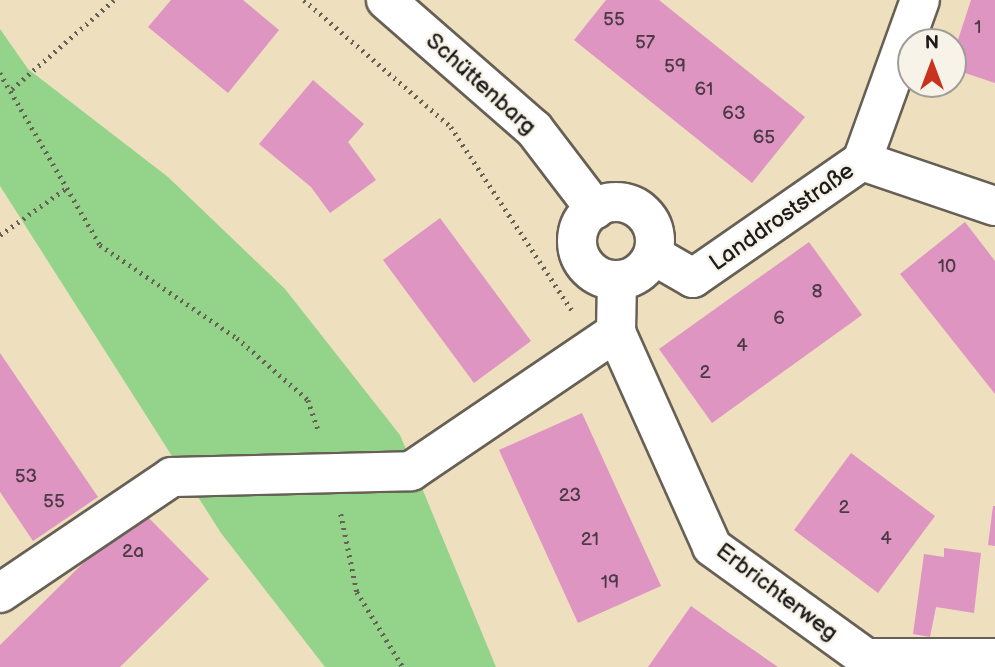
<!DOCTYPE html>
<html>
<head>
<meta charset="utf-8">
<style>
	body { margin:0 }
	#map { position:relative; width:995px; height:667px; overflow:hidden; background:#eedfbf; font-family:"Balsamiq Sans",sans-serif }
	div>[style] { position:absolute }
	.green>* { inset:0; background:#93d48a }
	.building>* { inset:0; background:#de95c2 }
	.path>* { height:4.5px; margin-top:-2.25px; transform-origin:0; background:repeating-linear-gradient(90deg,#666055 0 2px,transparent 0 7px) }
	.roads { filter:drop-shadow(2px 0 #666055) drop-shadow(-2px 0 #666055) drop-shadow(0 2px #666055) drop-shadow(0 -2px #666055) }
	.minor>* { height:38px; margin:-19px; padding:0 19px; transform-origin:19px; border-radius:19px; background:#fff }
	.minor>.ring { margin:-19px; padding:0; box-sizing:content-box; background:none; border:38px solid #fff; border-radius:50% }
	span { translate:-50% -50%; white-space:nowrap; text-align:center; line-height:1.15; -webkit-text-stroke:5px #f7f3e8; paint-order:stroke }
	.number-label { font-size:19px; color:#4c3a46 }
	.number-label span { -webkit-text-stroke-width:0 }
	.street-label { font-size:23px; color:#1c1c1c }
	.north { position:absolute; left:897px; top:28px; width:70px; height:70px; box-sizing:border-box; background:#f7f3e8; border:2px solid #9f9d96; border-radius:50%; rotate:0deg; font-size:19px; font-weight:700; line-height:28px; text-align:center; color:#1c1c1c }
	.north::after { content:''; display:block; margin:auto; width:24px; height:32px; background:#c8321e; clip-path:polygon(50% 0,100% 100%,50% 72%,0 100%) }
</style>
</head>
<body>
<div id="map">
	<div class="green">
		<div style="clip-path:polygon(0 29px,28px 69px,168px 177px,285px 289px,400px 435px,496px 667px,325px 667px,221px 533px,0 186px)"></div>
	</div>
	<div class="building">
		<div style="clip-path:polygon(171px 0,243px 0,279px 30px,228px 93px,148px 27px)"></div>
		<div style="clip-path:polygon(606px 0,659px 0,805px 117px,752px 183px,574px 40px)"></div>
		<div style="clip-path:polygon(971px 0,995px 0,995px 83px,953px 69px,953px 55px)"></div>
		<div style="clip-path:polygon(313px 80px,364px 124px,348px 142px,376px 180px,330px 213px,311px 187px,259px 144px)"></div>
		<div style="clip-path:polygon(440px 218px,531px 341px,474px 383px,383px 260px)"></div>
		<div style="clip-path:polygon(965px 222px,995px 261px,995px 394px,900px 274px)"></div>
		<div style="clip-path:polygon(809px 242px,862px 315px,712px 423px,659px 349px)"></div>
		<div style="clip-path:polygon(0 353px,98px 497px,33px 541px,0 492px)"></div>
		<div style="clip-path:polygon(582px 413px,661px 586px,578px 623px,499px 450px)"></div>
		<div style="clip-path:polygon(851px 453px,935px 516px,878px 593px,794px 530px)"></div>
		<div style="clip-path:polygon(993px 506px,995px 506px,995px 546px,988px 545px)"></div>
		<div style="clip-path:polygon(139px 508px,209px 579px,120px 667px,0 667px,0 645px)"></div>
		<div style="clip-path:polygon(944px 548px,981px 553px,974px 613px,936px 607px,930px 637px,913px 634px,924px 554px,944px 557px)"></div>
		<div style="clip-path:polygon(691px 606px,729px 633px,778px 667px,648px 667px)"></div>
	</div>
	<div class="path">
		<div style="left:304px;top:0;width:194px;rotate:40.8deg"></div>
		<div style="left:451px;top:127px;width:222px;rotate:56.6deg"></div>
		<div style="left:0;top:73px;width:199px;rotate:59.8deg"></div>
		<div style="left:100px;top:245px;width:166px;rotate:34.2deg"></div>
		<div style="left:237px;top:338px;width:94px;rotate:41.1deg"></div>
		<div style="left:308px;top:400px;width:34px;rotate:71deg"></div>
		<div style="left:12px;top:89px;width:135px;rotate:-41.1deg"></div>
		<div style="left:0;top:235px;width:80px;rotate:-35.3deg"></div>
		<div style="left:341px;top:514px;width:80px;rotate:78.4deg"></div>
		<div style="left:357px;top:592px;width:88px;rotate:58.5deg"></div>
	</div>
	<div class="roads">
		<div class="minor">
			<div style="left:386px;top:0;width:196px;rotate:41.1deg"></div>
			<div style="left:534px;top:129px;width:101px;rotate:52.7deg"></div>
			<div style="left:862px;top:161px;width:171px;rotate:-70.2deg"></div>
			<div class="ring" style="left:577px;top:202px;width:40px;height:40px"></div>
			<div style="left:653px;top:255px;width:46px;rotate:29.9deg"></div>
			<div style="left:693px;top:278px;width:206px;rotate:-34.7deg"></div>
			<div style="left:862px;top:161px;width:140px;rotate:18.7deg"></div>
			<div style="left:617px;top:280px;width:52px;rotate:91.1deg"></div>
			<div style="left:616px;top:332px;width:235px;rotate:65.9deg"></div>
			<div style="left:712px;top:547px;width:190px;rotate:35.8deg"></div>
			<div style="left:866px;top:658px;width:129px"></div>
			<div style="left:0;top:593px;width:207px;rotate:-34deg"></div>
			<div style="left:172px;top:477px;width:239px;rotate:-1.4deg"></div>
			<div style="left:411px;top:471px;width:248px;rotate:-34.1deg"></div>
		</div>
	</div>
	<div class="number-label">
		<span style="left:614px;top:20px">55</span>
		<span style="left:978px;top:28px">1</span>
		<span style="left:645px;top:43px">57</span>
		<span style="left:675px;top:67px">59</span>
		<span style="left:704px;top:90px">61</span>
		<span style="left:734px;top:114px">63</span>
		<span style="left:764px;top:138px">65</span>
		<span style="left:947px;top:267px">10</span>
		<span style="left:817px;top:292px">8</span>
		<span style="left:779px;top:319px">6</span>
		<span style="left:742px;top:346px">4</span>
		<span style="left:705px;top:373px">2</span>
		<span style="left:26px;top:477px">53</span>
		<span style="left:570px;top:496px">23</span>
		<span style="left:54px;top:502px">55</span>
		<span style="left:844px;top:508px">2</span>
		<span style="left:886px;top:539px">4</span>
		<span style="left:590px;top:540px">21</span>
		<span style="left:133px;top:552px">2a</span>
		<span style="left:610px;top:583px">19</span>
	</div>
	<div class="street-label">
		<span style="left:481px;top:84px;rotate:42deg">Schüttenbarg</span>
		<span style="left:782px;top:217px;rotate:-35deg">Landdroststraße</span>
		<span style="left:777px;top:592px;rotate:37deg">Erbrichterweg</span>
	</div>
	<div class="north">N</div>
</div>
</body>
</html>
